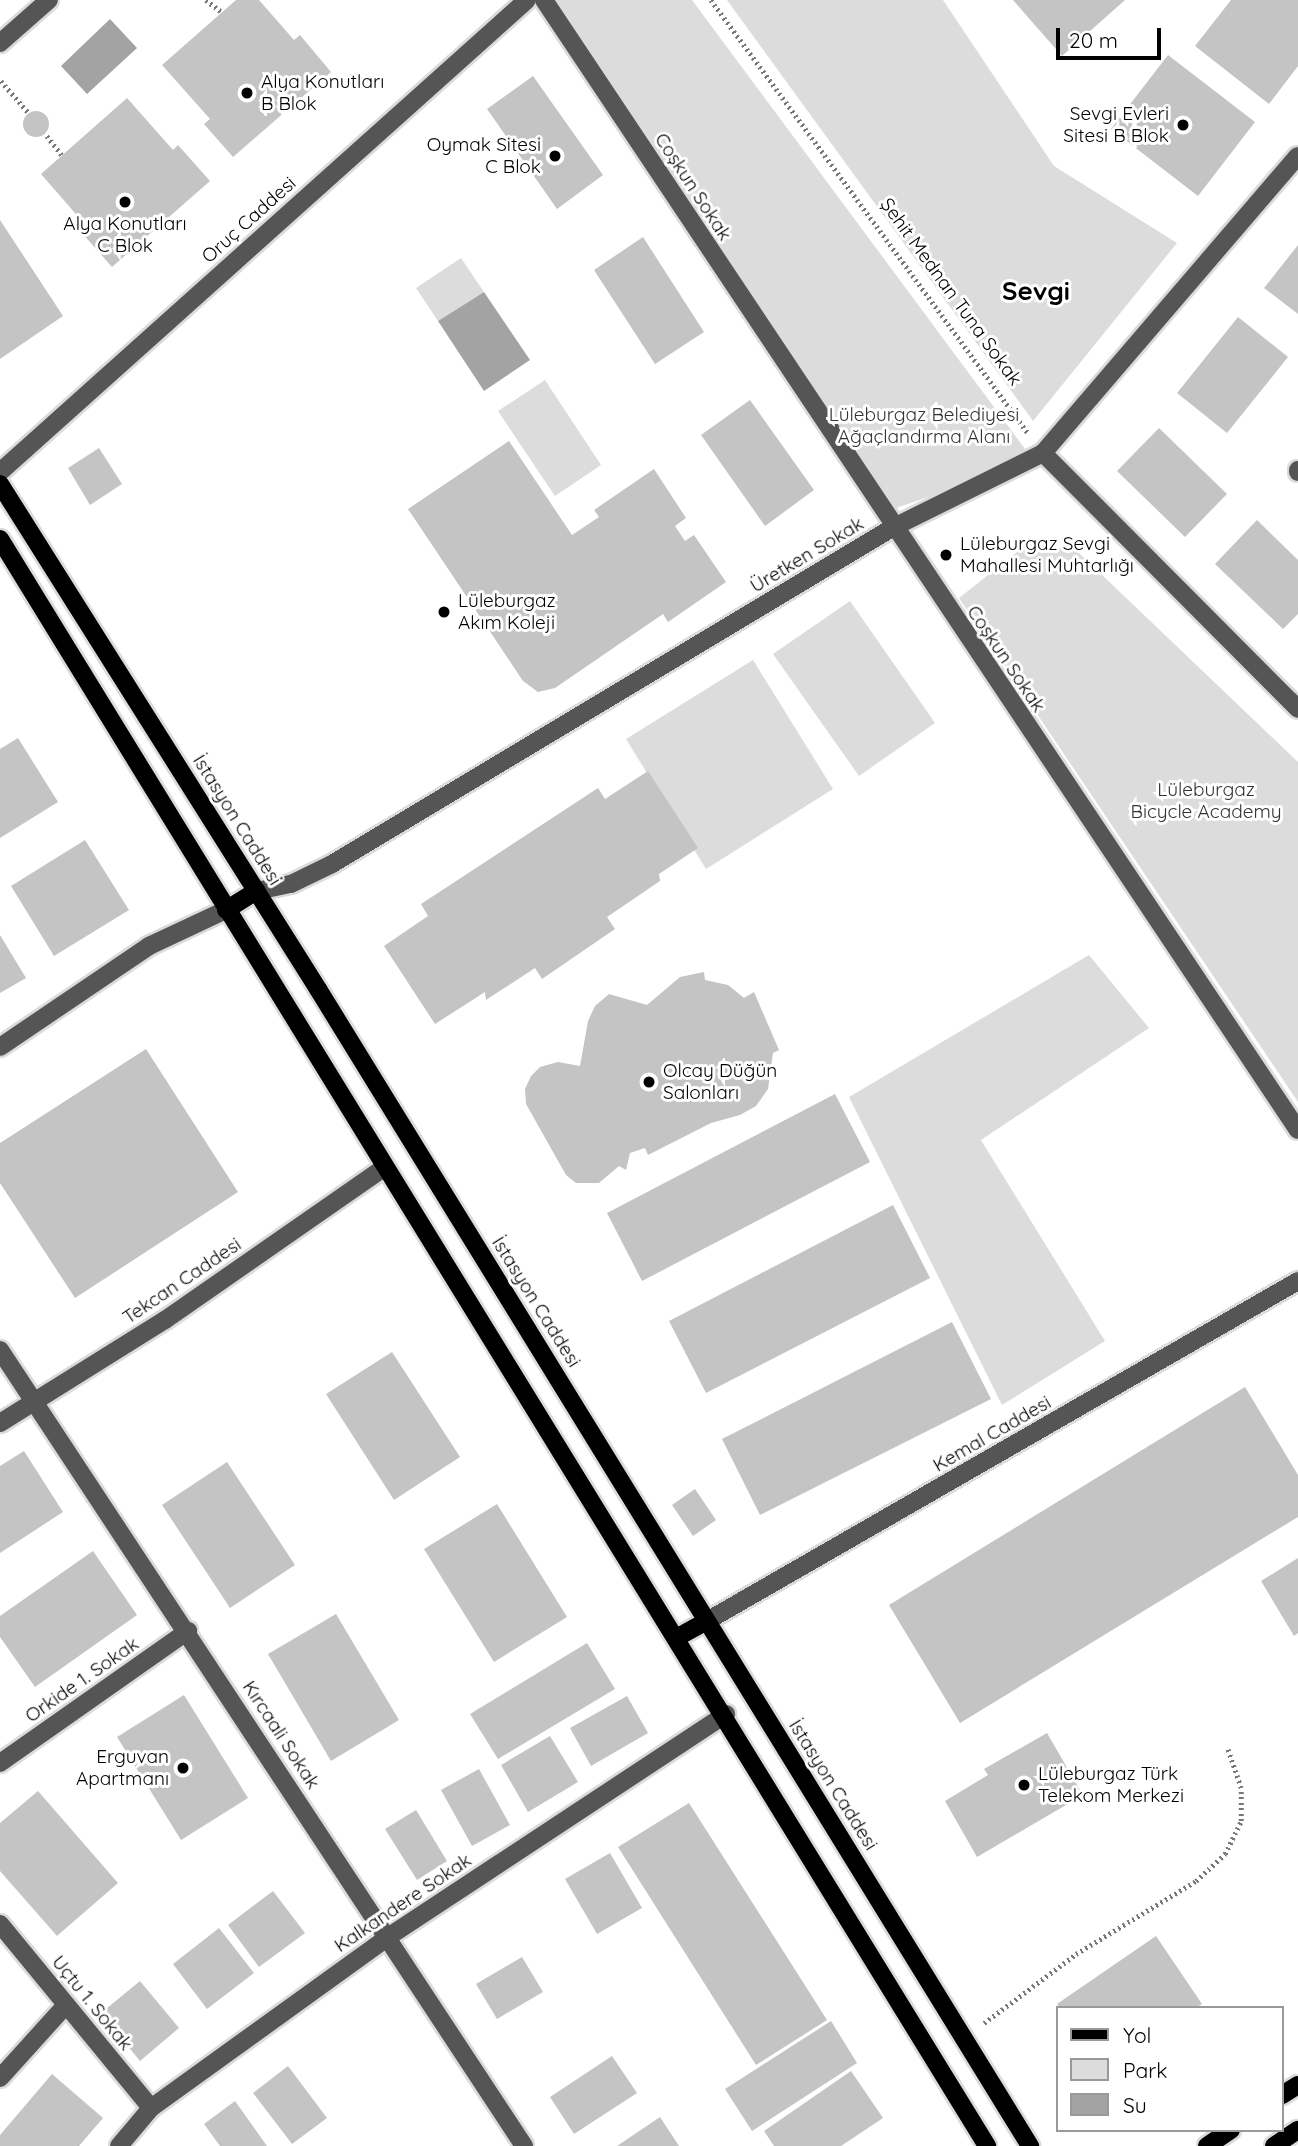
<!DOCTYPE html>
<html>
<head>
<meta charset="utf-8">
<style>
	body { margin:0 }
	#map { position:relative; width:1298px; height:2146px; overflow:hidden; background:#fff; font-family:Quicksand,sans-serif }
	div>[style] { position:absolute }
	.green>* { inset:0; background:#dcdcdc }
	.water>* { inset:0; background:#a3a3a3 }
	.building>* { inset:0; background:#c4c4c4 }
	.round { border-radius:50% }
	.path>* { height:4.5px; margin-top:-2.25px; transform-origin:0; background:repeating-linear-gradient(90deg,#777 0 2px,transparent 0 5.5px) }
	.roads { filter:drop-shadow(2px 0 #dbdbdb) drop-shadow(-2px 0 #dbdbdb) drop-shadow(0 2px #dbdbdb) drop-shadow(0 -2px #dbdbdb) }
	.minor>* { height:18px; margin:-9px; padding:0 9px; transform-origin:9px; border-radius:9px; background:#555 }
	.major>* { height:18px; margin:-9px; padding:0 9px; transform-origin:9px; border-radius:9px; background:#000 }
	.dots>* { width:19px; height:19px; translate:-50% -50%; box-sizing:border-box; border:4px solid #fff; border-radius:50% }
	span { translate:-50% -50%; white-space:nowrap; text-align:center; line-height:1.15; -webkit-text-stroke:6px #fff; paint-order:stroke }
	.poi-label { font-size:19px; color:#000 }
	.left { translate:0 -50%; text-align:left }
	.right { translate:-100% -50%; text-align:right }
	.street-label { font-size:19px; color:#000 }
	.park-label { font-size:19px; color:#333 }
	.district-label { font-size:26px; color:#000; font-weight:700 }
	.legend { position:absolute; left:1056px; top:2006px; width:228px; height:126px; box-sizing:border-box; background:#fff; border:2px solid #999; margin:0; padding:9px 12px; list-style:none; font-size:21px; color:#000 }
	.legend li { display:flex; align-items:center; gap:14px; height:35px }
	.legend b { width:35px; border:2px solid #999 }
	.scale { position:absolute; left:1056px; top:28px; width:105px; height:32px; box-sizing:border-box; border:4px solid #000; border-top:0; padding-left:9px; font-size:21px; line-height:24px; white-space:nowrap; color:#000; -webkit-text-stroke:5px #fff; paint-order:stroke }
</style>
</head>
<body>
<div id="map">
	<div class="green">
		<div style="clip-path:polygon(557px 0,692px 0,1034px 461px,896px 508px)"></div>
		<div style="clip-path:polygon(727px 0,943px 0,1054px 166px,1177px 243px,1033px 421px)"></div>
		<div style="clip-path:polygon(461px 258px,484px 292px,438px 321px,416px 288px)"></div>
		<div style="clip-path:polygon(545px 380px,601px 465px,555px 496px,498px 411px)"></div>
		<div style="clip-path:polygon(1031px 541px,1078px 552px,1298px 762px,1298px 1102px,959px 598px)"></div>
		<div style="clip-path:polygon(850px 601px,935px 723px,859px 776px,773px 654px)"></div>
		<div style="clip-path:polygon(753px 660px,833px 789px,706px 869px,626px 739px)"></div>
		<div style="clip-path:polygon(1089px 955px,1149px 1028px,981px 1140px,1105px 1341px,1002px 1405px,849px 1097px)"></div>
	</div>
	<div class="water">
		<div style="clip-path:polygon(110px 19px,137px 48px,87px 94px,61px 66px)"></div>
		<div style="clip-path:polygon(484px 292px,530px 360px,484px 391px,438px 321px)"></div>
	</div>
	<div class="building">
		<div style="clip-path:polygon(236px 0,259px 0,294px 40px,300px 35px,331px 72px,233px 157px,204px 124px,210px 119px,162px 65px)"></div>
		<div style="clip-path:polygon(1013px 0,1125px 0,1062px 56px)"></div>
		<div style="clip-path:polygon(1231px 0,1298px 0,1298px 66px,1269px 104px,1195px 46px)"></div>
		<div style="clip-path:polygon(1168px 55px,1255px 122px,1198px 196px,1111px 129px)"></div>
		<div style="clip-path:polygon(533px 76px,603px 175px,557px 209px,487px 109px)"></div>
		<div style="clip-path:polygon(127px 98px,173px 150px,178px 145px,210px 181px,112px 267px,82px 233px,88px 228px,41px 174px)"></div>
		<div class="round" style="left:23px;top:111px;width:26px;height:26px"></div>
		<div style="clip-path:polygon(0 220px,63px 316px,0 359px)"></div>
		<div style="clip-path:polygon(643px 237px,704px 332px,655px 364px,594px 270px)"></div>
		<div style="clip-path:polygon(1298px 245px,1298px 314px,1264px 288px)"></div>
		<div style="clip-path:polygon(1238px 317px,1288px 357px,1227px 433px,1177px 393px)"></div>
		<div style="clip-path:polygon(750px 400px,814px 490px,765px 526px,701px 435px)"></div>
		<div style="clip-path:polygon(1159px 428px,1227px 494px,1185px 537px,1117px 471px)"></div>
		<div style="clip-path:polygon(509px 441px,572px 535px,599px 517px,594px 510px,654px 469px,686px 518px,675px 526px,685px 541px,694px 535px,726px 582px,668px 622px,663px 614px,555px 688px,538px 692px,523px 681px,408px 509px)"></div>
		<div style="clip-path:polygon(99px 448px,122px 484px,90px 505px,68px 468px)"></div>
		<div style="clip-path:polygon(1257px 520px,1298px 560px,1298px 614px,1283px 629px,1215px 564px)"></div>
		<div style="clip-path:polygon(18px 738px,58px 802px,0 838px,0 749px)"></div>
		<div style="clip-path:polygon(648px 771px,698px 848px,659px 874px,660px 881px,607px 917px,615px 929px,542px 979px,535px 968px,486px 1000px,485px 992px,435px 1024px,384px 946px,428px 916px,421px 904px,598px 788px,605px 799px)"></div>
		<div style="clip-path:polygon(85px 840px,129px 910px,54px 956px,11px 886px)"></div>
		<div style="clip-path:polygon(0 935px,26px 978px,0 993px)"></div>
		<div style="clip-path:polygon(704px 972px,705px 980px,728px 985px,744px 998px,754px 992px,779px 1050px,773px 1053px,768px 1089px,756px 1106px,740px 1115px,711px 1123px,648px 1155px,645px 1148px,630px 1153px,626px 1170px,619px 1166px,599px 1183px,576px 1183px,566px 1175px,526px 1104px,525px 1089px,531px 1076px,540px 1067px,558px 1062px,580px 1066px,588px 1021px,595px 1006px,609px 994px,647px 1005px,680px 977px)"></div>
		<div style="clip-path:polygon(146px 1049px,238px 1192px,75px 1298px,0 1183px,0 1143px)"></div>
		<div style="clip-path:polygon(835px 1094px,870px 1162px,642px 1281px,607px 1213px)"></div>
		<div style="clip-path:polygon(893px 1205px,930px 1278px,706px 1393px,669px 1321px)"></div>
		<div style="clip-path:polygon(952px 1322px,991px 1399px,760px 1515px,722px 1439px)"></div>
		<div style="clip-path:polygon(392px 1352px,460px 1457px,394px 1500px,326px 1394px)"></div>
		<div style="clip-path:polygon(1245px 1387px,1298px 1475px,1298px 1517px,960px 1723px,889px 1605px)"></div>
		<div style="clip-path:polygon(24px 1451px,63px 1512px,0 1553px,0 1466px)"></div>
		<div style="clip-path:polygon(227px 1462px,295px 1565px,230px 1608px,162px 1505px)"></div>
		<div style="clip-path:polygon(695px 1489px,716px 1520px,693px 1536px,672px 1505px)"></div>
		<div style="clip-path:polygon(497px 1504px,567px 1617px,494px 1662px,424px 1549px)"></div>
		<div style="clip-path:polygon(93px 1551px,137px 1615px,35px 1687px,0 1637px,0 1616px)"></div>
		<div style="clip-path:polygon(1298px 1558px,1298px 1633px,1294px 1636px,1261px 1581px)"></div>
		<div style="clip-path:polygon(336px 1614px,399px 1720px,331px 1761px,268px 1654px)"></div>
		<div style="clip-path:polygon(587px 1643px,615px 1689px,498px 1759px,470px 1714px)"></div>
		<div style="clip-path:polygon(184px 1695px,248px 1798px,181px 1840px,117px 1737px)"></div>
		<div style="clip-path:polygon(627px 1696px,648px 1733px,591px 1766px,570px 1728px)"></div>
		<div style="clip-path:polygon(1047px 1733px,1083px 1795px,977px 1857px,945px 1801px,988px 1775px,984px 1769px)"></div>
		<div style="clip-path:polygon(550px 1736px,578px 1782px,528px 1812px,501px 1765px)"></div>
		<div style="clip-path:polygon(479px 1769px,510px 1825px,472px 1846px,441px 1790px)"></div>
		<div style="clip-path:polygon(38px 1791px,118px 1883px,57px 1936px,0 1871px,0 1823px)"></div>
		<div style="clip-path:polygon(689px 1803px,827px 2020px,756px 2065px,618px 1847px)"></div>
		<div style="clip-path:polygon(416px 1810px,447px 1861px,417px 1880px,385px 1829px)"></div>
		<div style="clip-path:polygon(610px 1853px,642px 1908px,597px 1934px,565px 1879px)"></div>
		<div style="clip-path:polygon(273px 1891px,305px 1933px,259px 1967px,228px 1925px)"></div>
		<div style="clip-path:polygon(219px 1928px,254px 1973px,207px 2009px,173px 1964px)"></div>
		<div style="clip-path:polygon(1156px 1936px,1202px 2004px,1196px 2008px,1060px 2008px,1057px 2004px)"></div>
		<div style="clip-path:polygon(522px 1957px,543px 1992px,497px 2019px,476px 1984px)"></div>
		<div style="clip-path:polygon(140px 1981px,179px 2028px,140px 2061px,101px 2013px)"></div>
		<div style="clip-path:polygon(831px 2021px,857px 2063px,752px 2131px,725px 2089px)"></div>
		<div style="clip-path:polygon(612px 2056px,637px 2093px,574px 2134px,550px 2097px)"></div>
		<div style="clip-path:polygon(288px 2066px,327px 2118px,292px 2144px,253px 2093px)"></div>
		<div style="clip-path:polygon(851px 2071px,883px 2118px,841px 2146px,774px 2146px,764px 2131px)"></div>
		<div style="clip-path:polygon(52px 2074px,103px 2118px,79px 2146px,0 2146px,0 2135px)"></div>
		<div style="clip-path:polygon(235px 2101px,267px 2146px,220px 2146px,204px 2124px)"></div>
		<div style="clip-path:polygon(660px 2117px,679px 2146px,617px 2146px)"></div>
	</div>
	<div class="path">
		<div style="left:206px;top:0;width:20px;rotate:37deg"></div>
		<div style="left:711px;top:0;width:537px;rotate:53.79deg"></div>
		<div style="left:1px;top:81px;width:41px;rotate:48.9deg"></div>
		<div style="left:47px;top:136px;width:24px;rotate:52deg"></div>
		<div style="left:984px;top:2023px;width:115px;rotate:-36.9deg"></div>
		<div style="left:1076px;top:1954px;width:140px;rotate:-31.3deg"></div>
		<div style="left:1196px;top:1881px;width:40px;rotate:-43deg"></div>
		<div style="left:1225px;top:1854px;width:37px;rotate:-64deg"></div>
		<div style="left:1241px;top:1821px;width:33px;rotate:-90deg"></div>
		<div style="left:1241px;top:1788px;width:43px;rotate:-108.9deg"></div>
	</div>
	<div class="roads">
		<div class="minor">
			<div style="left:544px;top:0;width:1358px;rotate:56.29deg"></div>
			<div style="left:0;top:43px;width:65px;rotate:-41.3deg"></div>
			<div style="left:1043px;top:453px;width:361px;rotate:45.1deg"></div>
			<div style="left:1298px;top:470px;width:2px;rotate:90deg"></div>
			<div style="left:0;top:472px;width:707px;rotate:-41.85deg"></div>
			<div style="left:257px;top:891px;width:35px;rotate:-12deg"></div>
			<div style="left:291px;top:884px;width:46px;rotate:-26deg"></div>
			<div style="left:332px;top:864px;width:653px;rotate:-30.96deg"></div>
			<div style="left:892px;top:528px;width:169px;rotate:-26.4deg"></div>
			<div style="left:1043px;top:453px;width:391px;rotate:-49.4deg"></div>
			<div style="left:0;top:1047px;width:180px;rotate:-34.1deg"></div>
			<div style="left:149px;top:946px;width:85px;rotate:-25.1deg"></div>
			<div style="left:0;top:1350px;width:953px;rotate:56.64deg"></div>
			<div style="left:0;top:1423px;width:195px;rotate:-32deg"></div>
			<div style="left:165px;top:1320px;width:267px;rotate:-34.8deg"></div>
			<div style="left:707px;top:1621px;width:682px;rotate:-29.91deg"></div>
			<div style="left:0;top:1763px;width:230px;rotate:-35.1deg"></div>
			<div style="left:0;top:1924px;width:238px;rotate:50.6deg"></div>
			<div style="left:0;top:2078px;width:98px;rotate:-47.9deg"></div>
			<div style="left:119px;top:2146px;width:50px;rotate:-49.9deg"></div>
			<div style="left:151px;top:2108px;width:292px;rotate:-35.8deg"></div>
			<div style="left:388px;top:1937px;width:405px;rotate:-33.4deg"></div>
		</div>
		<div class="major">
			<div style="left:0;top:484px;width:597px;rotate:57.8deg"></div>
			<div style="left:318px;top:989px;width:1359px;rotate:58.39deg"></div>
			<div style="left:0;top:539px;width:1886px;rotate:58.44deg"></div>
			<div style="left:226px;top:910px;width:36px;rotate:-32deg"></div>
			<div style="left:676px;top:1638px;width:35px;rotate:-29deg"></div>
			<div style="left:1282px;top:2095px;width:19px;rotate:-32deg"></div>
			<div style="left:1207px;top:2146px;width:29px;rotate:-34deg"></div>
			<div style="left:1274px;top:2146px;width:29px;rotate:-34deg"></div>
		</div>
	</div>
	<div class="dots">
		<div style="left:247px;top:93px;background:#000"></div>
		<div style="left:1183px;top:125px;background:#000"></div>
		<div style="left:555px;top:156px;background:#000"></div>
		<div style="left:125px;top:202px;background:#000"></div>
		<div style="left:946px;top:555px;background:#000"></div>
		<div style="left:444px;top:612px;background:#000"></div>
		<div style="left:649px;top:1082px;background:#000"></div>
		<div style="left:183px;top:1768px;background:#000"></div>
		<div style="left:1024px;top:1785px;background:#000"></div>
	</div>
	<div class="poi-label">
		<span class="left" style="left:261px;top:93px">Alya Konutları<br>B Blok</span>
		<span class="right" style="left:1169px;top:125px">Sevgi Evleri<br>Sitesi B Blok</span>
		<span class="right" style="left:541px;top:156px">Oymak Sitesi<br>C Blok</span>
		<span style="left:125px;top:235px">Alya Konutları<br>C Blok</span>
		<span class="left" style="left:960px;top:555px">Lüleburgaz Sevgi<br>Mahallesi Muhtarlığı</span>
		<span class="left" style="left:458px;top:612px">Lüleburgaz<br>Akım Koleji</span>
		<span class="left" style="left:663px;top:1082px">Olcay Düğün<br>Salonları</span>
		<span class="right" style="left:169px;top:1768px">Erguvan<br>Apartmanı</span>
		<span class="left" style="left:1038px;top:1785px">Lüleburgaz Türk<br>Telekom Merkezi</span>
	</div>
	<div class="street-label">
		<span style="left:693px;top:187px;rotate:57deg">Coşkun Sokak</span>
		<span style="left:249px;top:220px;rotate:-42deg">Oruç Caddesi</span>
		<span style="left:951px;top:292px;rotate:54deg">Şehit Mednan Tuna Sokak</span>
		<span style="left:807px;top:555px;rotate:-31deg">Üretken Sokak</span>
		<span style="left:1006px;top:659px;rotate:56deg">Coşkun Sokak</span>
		<span style="left:237px;top:820px;rotate:58deg">İstasyon Caddesi</span>
		<span style="left:182px;top:1281px;rotate:-34deg">Tekcan Caddesi</span>
		<span style="left:536px;top:1302px;rotate:58deg">İstasyon Caddesi</span>
		<span style="left:992px;top:1434px;rotate:-30deg">Kemal Caddesi</span>
		<span style="left:82px;top:1680px;rotate:-35deg">Orkide 1. Sokak</span>
		<span style="left:281px;top:1735px;rotate:57deg">Kırcaali Sokak</span>
		<span style="left:833px;top:1785px;rotate:58deg">İstasyon Caddesi</span>
		<span style="left:403px;top:1903px;rotate:-34deg">Kalkandere Sokak</span>
		<span style="left:92px;top:2003px;rotate:51deg">Uçtu 1. Sokak</span>
	</div>
	<div class="park-label">
		<span style="left:924px;top:426px">Lüleburgaz Belediyesi<br>Ağaçlandırma Alanı</span>
		<span style="left:1206px;top:801px">Lüleburgaz<br>Bicycle Academy</span>
	</div>
	<div class="district-label">
		<span style="left:1036px;top:291px">Sevgi</span>
	</div>
	<ul class="legend">
	<li><b style="height:9px;background:#000"></b>Yol</li>
	<li><b style="height:19px;background:#dcdcdc"></b>Park</li>
	<li><b style="height:19px;background:#a3a3a3"></b>Su</li>
	</ul>
	<div class="scale">20 m</div>
</div>
</body>
</html>
